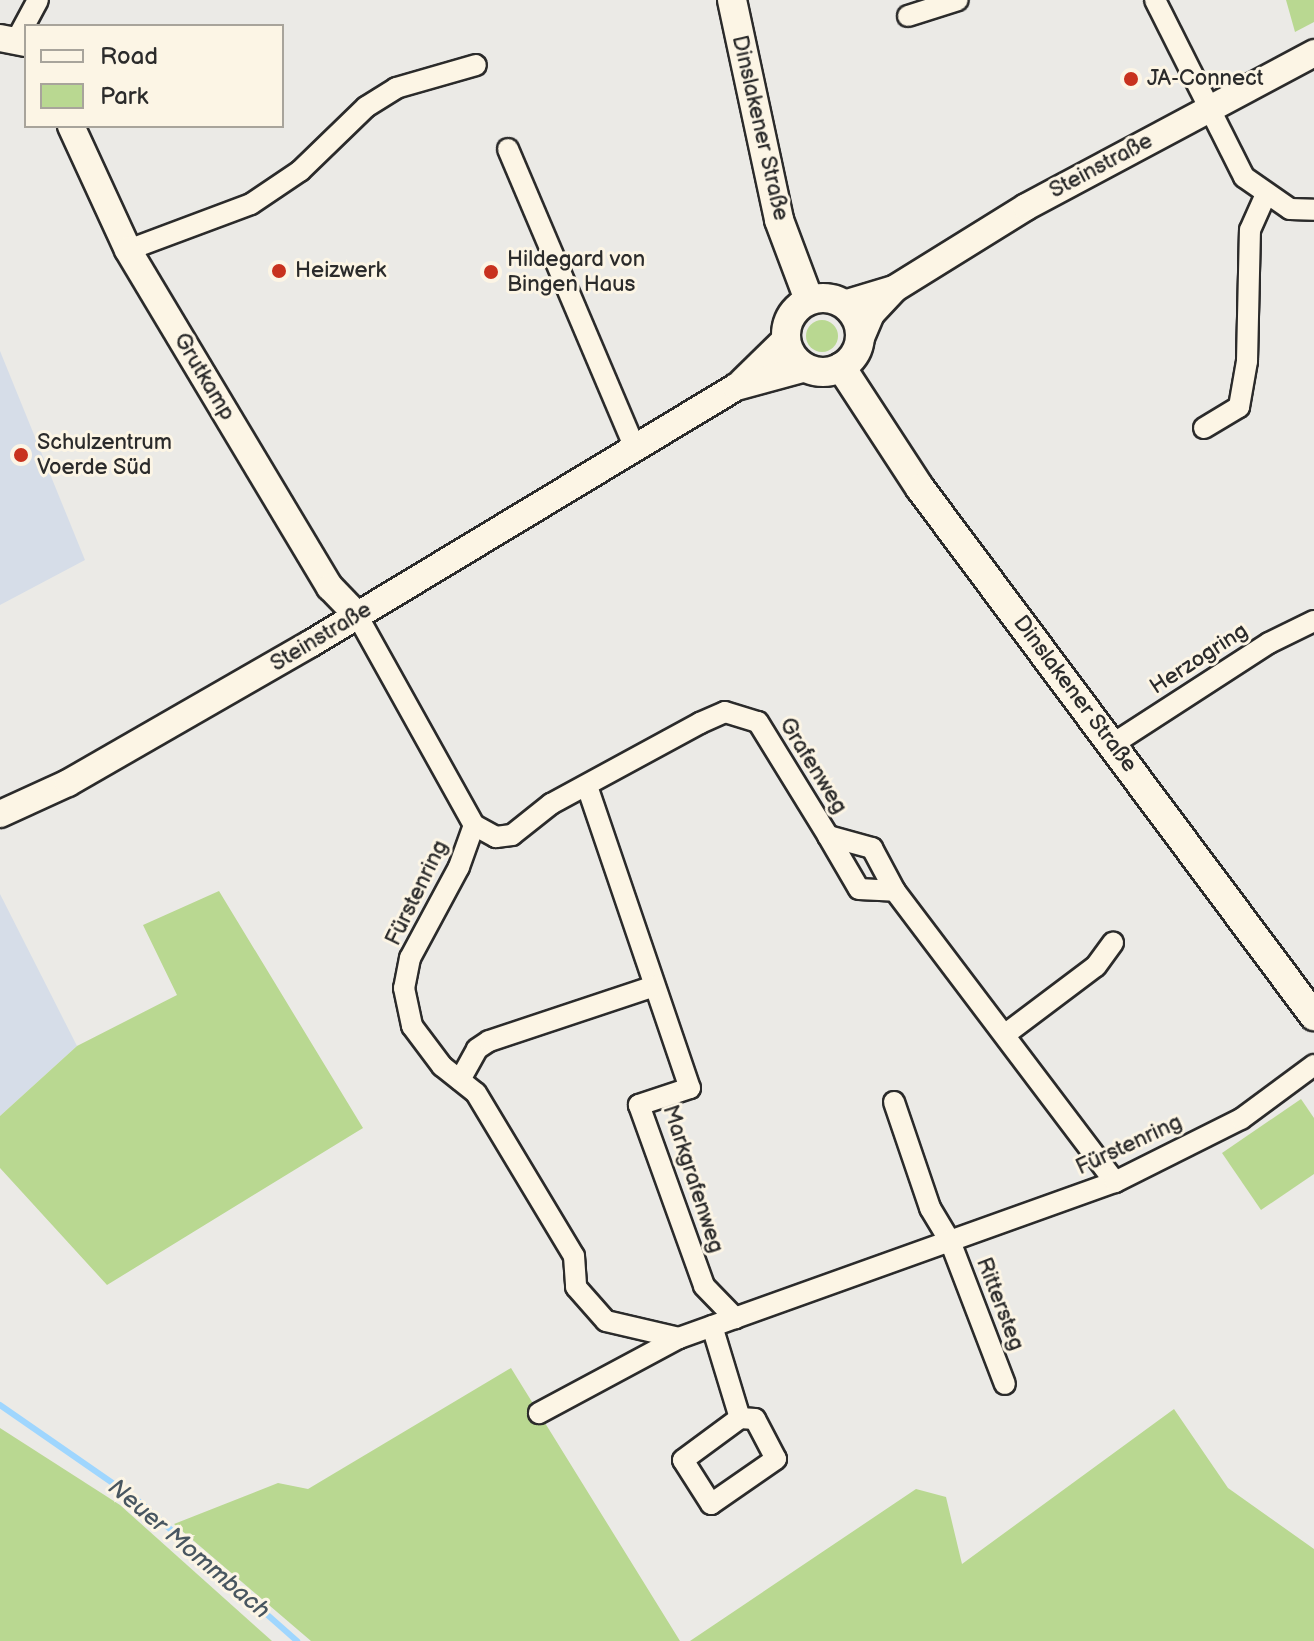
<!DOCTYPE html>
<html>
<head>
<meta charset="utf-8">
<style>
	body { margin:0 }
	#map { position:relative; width:1314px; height:1641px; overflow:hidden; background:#ebeae6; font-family:"Balsamiq Sans",sans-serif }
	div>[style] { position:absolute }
	.built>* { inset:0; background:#d6dde8 }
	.green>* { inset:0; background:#b9d891 }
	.round { border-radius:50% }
	.stream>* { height:6px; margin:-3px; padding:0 3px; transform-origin:3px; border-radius:3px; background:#9fd6fe }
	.roads { filter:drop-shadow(2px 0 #2b2b2b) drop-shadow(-2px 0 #2b2b2b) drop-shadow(0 2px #2b2b2b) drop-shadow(0 -2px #2b2b2b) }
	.minor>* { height:20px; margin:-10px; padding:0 10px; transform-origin:10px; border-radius:10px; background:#fcf5e5 }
	.tertiary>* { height:26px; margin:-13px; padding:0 13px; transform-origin:13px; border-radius:13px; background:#fcf5e5 }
	.secondary>* { height:28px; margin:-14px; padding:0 14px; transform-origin:14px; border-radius:14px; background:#fcf5e5 }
	.secondary>.ring { margin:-14px; padding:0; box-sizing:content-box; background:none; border:28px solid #fcf5e5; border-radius:50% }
	.dots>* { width:22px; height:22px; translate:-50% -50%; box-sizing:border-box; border:4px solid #fcf5e5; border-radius:50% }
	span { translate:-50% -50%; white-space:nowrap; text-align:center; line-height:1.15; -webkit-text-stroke:6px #fcf5e5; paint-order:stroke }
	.poi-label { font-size:22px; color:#2b2b2b }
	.left { translate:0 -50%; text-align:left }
	.street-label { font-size:22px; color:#2b2b2b }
	.water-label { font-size:24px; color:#485660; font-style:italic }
	.legend { position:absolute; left:24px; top:24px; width:260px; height:104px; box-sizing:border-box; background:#fcf5e5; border:2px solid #a8a49b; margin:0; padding:10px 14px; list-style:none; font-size:24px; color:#2b2b2b }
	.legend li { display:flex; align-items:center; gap:16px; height:40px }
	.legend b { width:40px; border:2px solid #a8a49b }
</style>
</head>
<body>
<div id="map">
	<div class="built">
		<div style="clip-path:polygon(0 351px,85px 560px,0 605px)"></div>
		<div style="clip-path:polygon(0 894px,77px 1046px,0 1116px)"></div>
	</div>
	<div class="green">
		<div style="clip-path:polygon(1286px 0,1314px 0,1314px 22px,1295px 32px)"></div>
		<div class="round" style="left:806px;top:320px;width:32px;height:32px"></div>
		<div style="clip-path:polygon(219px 891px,363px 1128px,107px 1285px,0 1168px,0 1116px,77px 1046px,177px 995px,143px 925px)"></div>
		<div style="clip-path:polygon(1301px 1099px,1314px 1118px,1314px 1174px,1261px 1210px,1222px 1153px)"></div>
		<div style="clip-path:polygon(511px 1368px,680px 1641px,311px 1641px,174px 1524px,278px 1483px,308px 1489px)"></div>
		<div style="clip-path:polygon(1174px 1409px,1228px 1488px,1314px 1549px,1314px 1641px,690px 1641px,916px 1489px,946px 1497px,962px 1564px)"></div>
		<div style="clip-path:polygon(0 1428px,120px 1505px,272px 1641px,0 1641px)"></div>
	</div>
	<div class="stream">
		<div style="left:0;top:1405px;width:165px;rotate:34.7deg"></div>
		<div style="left:136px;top:1499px;width:215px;rotate:41.4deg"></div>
	</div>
	<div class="roads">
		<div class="minor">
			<div style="left:1155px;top:0;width:198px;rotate:63.3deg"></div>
			<div style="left:1244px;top:177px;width:56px;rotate:34.8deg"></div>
			<div style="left:1290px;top:209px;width:24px;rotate:2deg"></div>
			<div style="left:908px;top:16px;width:52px;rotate:-17.7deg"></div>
			<div style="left:17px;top:39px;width:44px;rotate:-61.7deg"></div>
			<div style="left:508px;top:149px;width:323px;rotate:67deg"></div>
			<div style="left:128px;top:250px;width:131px;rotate:-20.5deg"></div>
			<div style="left:251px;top:204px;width:59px;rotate:-34deg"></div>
			<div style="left:300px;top:171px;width:92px;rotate:-44.1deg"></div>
			<div style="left:366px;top:107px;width:36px;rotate:-32deg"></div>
			<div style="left:396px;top:88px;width:83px;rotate:-16deg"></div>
			<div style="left:1204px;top:428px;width:41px;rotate:-31deg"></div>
			<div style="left:1239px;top:407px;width:47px;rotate:-80.1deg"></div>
			<div style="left:1247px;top:361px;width:131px;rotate:-88.7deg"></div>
			<div style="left:1250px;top:230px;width:37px;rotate:-66deg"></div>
			<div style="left:357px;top:615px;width:240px;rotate:60.9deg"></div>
			<div style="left:474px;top:825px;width:45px;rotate:109.7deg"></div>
			<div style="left:459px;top:867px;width:103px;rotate:118.3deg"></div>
			<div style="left:410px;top:958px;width:31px;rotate:101deg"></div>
			<div style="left:404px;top:988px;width:39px;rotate:78deg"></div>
			<div style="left:412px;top:1026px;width:50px;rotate:53.1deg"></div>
			<div style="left:442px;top:1066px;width:43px;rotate:38.5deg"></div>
			<div style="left:476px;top:1093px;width:190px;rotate:59deg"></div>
			<div style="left:574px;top:1256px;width:31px;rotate:86deg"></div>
			<div style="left:576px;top:1287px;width:45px;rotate:48.6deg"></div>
			<div style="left:606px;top:1321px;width:75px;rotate:13.1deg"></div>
			<div style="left:679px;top:1338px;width:159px;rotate:151.8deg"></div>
			<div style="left:1113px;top:744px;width:186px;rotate:-32.9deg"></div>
			<div style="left:1269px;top:643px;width:50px;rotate:-26.1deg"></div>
			<div style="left:587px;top:786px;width:319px;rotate:71.2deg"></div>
			<div style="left:690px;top:1088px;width:54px;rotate:161.6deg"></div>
			<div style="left:639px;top:1105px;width:192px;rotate:70.2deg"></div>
			<div style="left:704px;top:1286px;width:45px;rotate:45.9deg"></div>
			<div style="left:474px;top:825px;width:25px;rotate:29deg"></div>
			<div style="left:496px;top:837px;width:16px;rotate:-7deg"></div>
			<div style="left:512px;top:835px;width:50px;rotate:-38.5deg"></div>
			<div style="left:551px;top:804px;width:170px;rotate:-28.5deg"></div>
			<div style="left:700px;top:723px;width:27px;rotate:-24deg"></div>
			<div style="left:725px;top:712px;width:34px;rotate:17deg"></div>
			<div style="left:758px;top:722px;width:134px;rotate:58.4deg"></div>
			<div style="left:828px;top:836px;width:46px;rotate:15.3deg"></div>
			<div style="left:872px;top:848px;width:49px;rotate:61.9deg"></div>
			<div style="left:895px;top:891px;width:365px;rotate:52.9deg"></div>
			<div style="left:828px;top:836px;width:61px;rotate:59.7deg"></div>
			<div style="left:859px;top:889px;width:36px;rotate:3deg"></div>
			<div style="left:1007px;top:1033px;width:111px;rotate:-37deg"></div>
			<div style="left:1096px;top:966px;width:29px;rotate:-54deg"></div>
			<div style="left:460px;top:1080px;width:35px;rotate:-61deg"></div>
			<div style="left:477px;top:1049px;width:14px;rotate:-34deg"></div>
			<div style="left:489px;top:1041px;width:174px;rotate:-18.4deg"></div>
			<div style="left:894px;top:1102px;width:112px;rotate:71.2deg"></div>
			<div style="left:930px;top:1208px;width:39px;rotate:59deg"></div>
			<div style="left:950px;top:1241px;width:153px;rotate:69deg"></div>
			<div style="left:712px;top:1326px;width:96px;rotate:73.1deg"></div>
			<div style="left:740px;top:1418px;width:15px;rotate:4deg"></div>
			<div style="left:755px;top:1419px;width:45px;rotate:62.3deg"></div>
			<div style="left:776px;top:1459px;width:79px;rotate:145.3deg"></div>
			<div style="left:711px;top:1504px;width:52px;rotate:-122.5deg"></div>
			<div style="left:683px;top:1460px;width:71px;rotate:-36.4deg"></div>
			<div style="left:679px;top:1338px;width:463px;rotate:-19.7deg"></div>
			<div style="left:1115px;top:1182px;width:141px;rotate:-26.6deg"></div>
			<div style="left:1241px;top:1119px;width:91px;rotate:-36.5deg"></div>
		</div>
		<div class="tertiary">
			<div style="left:0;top:38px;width:26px;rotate:11deg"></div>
			<div style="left:71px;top:126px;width:136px;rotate:65.3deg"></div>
			<div style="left:128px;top:250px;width:393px;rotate:59.1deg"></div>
			<div style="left:330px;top:587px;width:39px;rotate:46deg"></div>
			<div style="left:844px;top:304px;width:52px;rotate:-16.7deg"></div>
			<div style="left:894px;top:289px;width:155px;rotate:-31.8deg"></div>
			<div style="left:1026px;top:207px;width:327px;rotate:-28.1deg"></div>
			<div style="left:860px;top:340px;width:28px;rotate:-67deg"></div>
			<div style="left:871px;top:314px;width:34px;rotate:-47deg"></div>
			<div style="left:742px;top:382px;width:62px;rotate:-44.3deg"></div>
			<div style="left:0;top:814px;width:75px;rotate:-24.5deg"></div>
			<div style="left:68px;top:783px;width:279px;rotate:-29.9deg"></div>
			<div style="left:310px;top:644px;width:498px;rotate:-31.1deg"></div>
			<div style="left:736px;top:387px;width:73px;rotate:-15.2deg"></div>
		</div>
		<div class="secondary">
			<div style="left:732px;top:0;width:225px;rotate:77.9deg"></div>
			<div style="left:779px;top:220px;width:85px;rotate:69.4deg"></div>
			<div class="ring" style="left:786px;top:298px;width:46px;height:46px"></div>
			<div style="left:841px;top:367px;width:145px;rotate:56.9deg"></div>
			<div style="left:920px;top:488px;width:659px;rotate:53.27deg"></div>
		</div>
	</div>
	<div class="dots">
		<div style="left:1131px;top:79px;background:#c8321e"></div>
		<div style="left:279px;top:271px;background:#c8321e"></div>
		<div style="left:491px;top:272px;background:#c8321e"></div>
		<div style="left:21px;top:455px;background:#c8321e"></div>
	</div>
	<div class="poi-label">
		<span class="left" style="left:1147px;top:79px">JA-Connect</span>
		<span class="left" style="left:507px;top:272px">Hildegard von<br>Bingen Haus</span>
		<span class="left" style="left:295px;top:271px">Heizwerk</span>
		<span class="left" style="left:37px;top:455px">Schulzentrum<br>Voerde Süd</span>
	</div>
	<div class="street-label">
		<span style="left:760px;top:128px;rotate:77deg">Dinslakener Straße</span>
		<span style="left:1101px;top:166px;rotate:-28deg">Steinstraße</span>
		<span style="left:204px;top:377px;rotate:59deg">Grutkamp</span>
		<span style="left:321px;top:637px;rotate:-31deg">Steinstraße</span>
		<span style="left:1199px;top:659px;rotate:-33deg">Herzogring</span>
		<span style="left:1075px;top:694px;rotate:53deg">Dinslakener Straße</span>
		<span style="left:813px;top:766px;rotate:58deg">Grafenweg</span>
		<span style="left:417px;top:893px;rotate:-64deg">Fürstenring</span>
		<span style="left:1129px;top:1145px;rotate:-25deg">Fürstenring</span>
		<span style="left:693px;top:1179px;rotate:72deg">Markgrafenweg</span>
		<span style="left:1000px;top:1304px;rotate:69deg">Rittersteg</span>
	</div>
	<div class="water-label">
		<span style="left:189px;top:1549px;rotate:40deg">Neuer Mommbach</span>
	</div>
	<ul class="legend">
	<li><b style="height:10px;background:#fcf5e5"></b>Road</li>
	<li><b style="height:22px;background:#b9d891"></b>Park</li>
	</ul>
</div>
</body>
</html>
